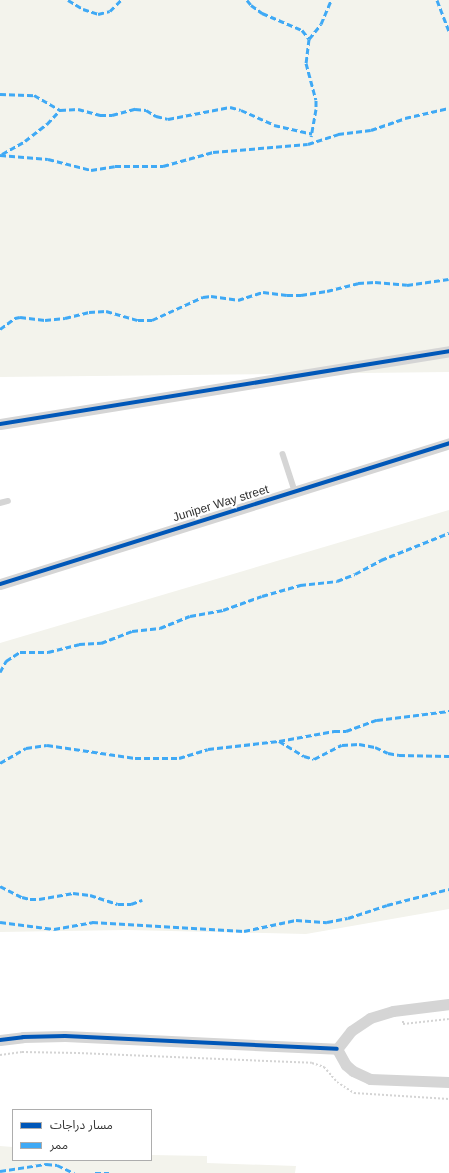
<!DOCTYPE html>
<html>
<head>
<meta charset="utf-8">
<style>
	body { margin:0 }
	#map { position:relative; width:449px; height:1173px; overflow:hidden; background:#fff; font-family:Arial,"Noto Sans Arabic",sans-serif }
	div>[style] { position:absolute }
	.green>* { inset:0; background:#f3f3ec }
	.path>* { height:2px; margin-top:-1px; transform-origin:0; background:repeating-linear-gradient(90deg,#d4d4d4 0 2px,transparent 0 4px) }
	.lane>* { height:5.5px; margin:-2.75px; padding:0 2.75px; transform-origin:2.75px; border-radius:2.75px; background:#d5d5d5 }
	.street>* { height:11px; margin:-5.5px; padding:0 5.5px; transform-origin:5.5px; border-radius:5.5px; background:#d5d5d5 }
	.quiet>* { height:3px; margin-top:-1.5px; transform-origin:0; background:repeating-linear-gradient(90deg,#3fa9f5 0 6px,transparent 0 9px) }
	.cycleway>* { height:4px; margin:-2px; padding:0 2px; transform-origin:2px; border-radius:2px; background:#0057b8 }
	span { translate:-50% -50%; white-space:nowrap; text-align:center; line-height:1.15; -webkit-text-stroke:4px #fff; paint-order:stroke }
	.street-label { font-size:12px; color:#313131 }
	.legend { position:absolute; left:12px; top:1109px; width:140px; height:52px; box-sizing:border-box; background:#fff; border:1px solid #adadad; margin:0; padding:5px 7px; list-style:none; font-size:12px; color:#313131 }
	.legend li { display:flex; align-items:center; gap:8px; height:20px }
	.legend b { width:20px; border:1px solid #adadad }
</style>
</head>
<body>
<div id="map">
	<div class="green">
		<div style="clip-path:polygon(0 0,449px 0,449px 372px,0 377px)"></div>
		<div style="clip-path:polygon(449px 510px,449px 909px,306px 934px,127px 930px,0 932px,0 643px)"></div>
		<div style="clip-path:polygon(0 1146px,13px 1147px,13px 1160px,151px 1160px,151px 1155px,207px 1156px,207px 1163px,296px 1166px,295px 1173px,0 1173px)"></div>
	</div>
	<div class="path">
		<div style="left:403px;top:1021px;width:3px;rotate:90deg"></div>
		<div style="left:403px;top:1024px;width:46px;rotate:-6.2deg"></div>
		<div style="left:0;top:1055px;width:22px;rotate:-8deg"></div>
		<div style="left:22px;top:1052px;width:56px;rotate:1deg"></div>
		<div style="left:78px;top:1053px;width:234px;rotate:2.4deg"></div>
		<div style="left:312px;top:1063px;width:13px;rotate:18deg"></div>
		<div style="left:324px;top:1067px;width:20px;rotate:49deg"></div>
		<div style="left:337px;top:1082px;width:20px;rotate:33deg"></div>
		<div style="left:354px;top:1093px;width:95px;rotate:3.6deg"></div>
	</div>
	<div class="lane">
		<div style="left:283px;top:454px;width:39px;rotate:72deg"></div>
		<div style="left:0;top:503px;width:8px;rotate:-14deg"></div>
	</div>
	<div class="street">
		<div style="left:0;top:424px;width:455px;rotate:-9.2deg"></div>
		<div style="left:0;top:584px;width:471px;rotate:-17.4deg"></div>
		<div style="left:0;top:1040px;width:23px;rotate:-7deg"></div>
		<div style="left:23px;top:1037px;width:42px;rotate:-1.4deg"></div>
		<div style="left:65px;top:1036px;width:272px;rotate:2.7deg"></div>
		<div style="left:337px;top:1049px;width:23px;rotate:-52deg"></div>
		<div style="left:351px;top:1031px;width:23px;rotate:-34deg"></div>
		<div style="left:370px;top:1018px;width:24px;rotate:-17deg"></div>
		<div style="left:393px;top:1011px;width:56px;rotate:-7.1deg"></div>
		<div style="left:337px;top:1049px;width:18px;rotate:61deg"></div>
		<div style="left:346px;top:1065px;width:9px;rotate:41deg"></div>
		<div style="left:353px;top:1071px;width:19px;rotate:25deg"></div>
		<div style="left:370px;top:1079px;width:79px;rotate:2.2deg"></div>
	</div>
	<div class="quiet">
		<div style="left:68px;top:0;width:17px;rotate:31deg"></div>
		<div style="left:83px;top:9px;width:16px;rotate:18deg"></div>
		<div style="left:98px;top:14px;width:12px;rotate:-14deg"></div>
		<div style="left:110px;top:11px;width:16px;rotate:-45deg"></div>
		<div style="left:247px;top:0;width:6px;rotate:51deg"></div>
		<div style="left:251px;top:5px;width:14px;rotate:36deg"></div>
		<div style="left:262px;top:13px;width:43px;rotate:23deg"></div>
		<div style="left:302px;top:30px;width:11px;rotate:52deg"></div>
		<div style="left:309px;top:39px;width:24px;rotate:97deg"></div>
		<div style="left:306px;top:63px;width:38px;rotate:75deg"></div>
		<div style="left:316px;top:100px;width:9px;rotate:90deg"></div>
		<div style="left:316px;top:109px;width:28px;rotate:100deg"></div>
		<div style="left:437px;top:0;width:33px;rotate:69deg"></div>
		<div style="left:309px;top:39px;width:19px;rotate:-51deg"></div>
		<div style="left:321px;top:24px;width:26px;rotate:-67deg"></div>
		<div style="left:0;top:94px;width:34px;rotate:2deg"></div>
		<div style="left:34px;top:95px;width:30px;rotate:30deg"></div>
		<div style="left:60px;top:110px;width:18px;rotate:-3deg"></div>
		<div style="left:78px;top:109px;width:23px;rotate:15deg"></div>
		<div style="left:100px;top:115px;width:12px"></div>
		<div style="left:112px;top:115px;width:24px;rotate:-15deg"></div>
		<div style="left:135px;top:109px;width:11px;rotate:5deg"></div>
		<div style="left:146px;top:110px;width:12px;rotate:31deg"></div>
		<div style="left:156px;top:116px;width:12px;rotate:14deg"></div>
		<div style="left:168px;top:119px;width:63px;rotate:-11deg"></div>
		<div style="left:230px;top:107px;width:11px;rotate:15deg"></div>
		<div style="left:241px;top:110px;width:36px;rotate:24deg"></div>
		<div style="left:274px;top:125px;width:39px;rotate:13deg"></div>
		<div style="left:2px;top:154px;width:26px;rotate:-29deg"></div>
		<div style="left:25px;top:141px;width:28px;rotate:-38deg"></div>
		<div style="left:47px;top:124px;width:19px;rotate:-47deg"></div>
		<div style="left:0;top:155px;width:48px;rotate:4.8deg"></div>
		<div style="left:48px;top:159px;width:44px;rotate:14.3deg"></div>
		<div style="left:91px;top:170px;width:24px;rotate:-9deg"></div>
		<div style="left:115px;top:166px;width:48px"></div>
		<div style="left:163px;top:166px;width:52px;rotate:-15.6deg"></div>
		<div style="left:213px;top:152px;width:95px;rotate:-4.8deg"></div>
		<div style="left:308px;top:144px;width:32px;rotate:-18deg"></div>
		<div style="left:338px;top:134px;width:33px;rotate:-7deg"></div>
		<div style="left:371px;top:130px;width:36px;rotate:-19deg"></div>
		<div style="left:405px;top:118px;width:45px;rotate:-12.8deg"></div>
		<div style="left:0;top:329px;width:19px;rotate:-36deg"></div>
		<div style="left:15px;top:318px;width:5px;rotate:-11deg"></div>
		<div style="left:20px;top:317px;width:25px;rotate:7deg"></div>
		<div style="left:45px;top:320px;width:20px;rotate:-6deg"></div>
		<div style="left:65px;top:318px;width:25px;rotate:-14deg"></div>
		<div style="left:89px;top:312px;width:17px;rotate:-3deg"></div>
		<div style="left:106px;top:311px;width:33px;rotate:16deg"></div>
		<div style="left:138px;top:320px;width:14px"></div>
		<div style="left:152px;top:320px;width:56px;rotate:-24.3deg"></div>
		<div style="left:203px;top:297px;width:8px;rotate:-7deg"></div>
		<div style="left:211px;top:296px;width:27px;rotate:8deg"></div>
		<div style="left:238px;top:300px;width:26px;rotate:-18deg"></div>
		<div style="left:263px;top:292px;width:24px;rotate:7deg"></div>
		<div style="left:287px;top:295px;width:14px"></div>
		<div style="left:301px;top:295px;width:26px;rotate:-9deg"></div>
		<div style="left:327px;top:291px;width:32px;rotate:-14deg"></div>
		<div style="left:358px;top:283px;width:17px;rotate:-3deg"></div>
		<div style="left:375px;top:282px;width:32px;rotate:5deg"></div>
		<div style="left:407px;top:285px;width:42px;rotate:-8.1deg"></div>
		<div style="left:0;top:672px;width:13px;rotate:-61deg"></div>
		<div style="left:6px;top:661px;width:17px;rotate:-33deg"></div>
		<div style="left:20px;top:652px;width:28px"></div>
		<div style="left:48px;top:652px;width:32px;rotate:-14deg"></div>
		<div style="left:79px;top:644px;width:22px;rotate:-3deg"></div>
		<div style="left:101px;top:643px;width:33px;rotate:-21deg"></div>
		<div style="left:132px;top:631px;width:28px;rotate:-6deg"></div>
		<div style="left:160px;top:628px;width:32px;rotate:-22deg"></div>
		<div style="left:190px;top:616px;width:34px;rotate:-10deg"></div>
		<div style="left:223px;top:610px;width:41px;rotate:-19.7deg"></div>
		<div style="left:262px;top:596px;width:40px;rotate:-16deg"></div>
		<div style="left:300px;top:585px;width:37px;rotate:-6deg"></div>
		<div style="left:337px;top:581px;width:19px;rotate:-21deg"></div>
		<div style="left:355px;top:574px;width:30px;rotate:-28deg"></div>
		<div style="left:381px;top:560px;width:73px;rotate:-21.7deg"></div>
		<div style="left:279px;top:741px;width:29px;rotate:31deg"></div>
		<div style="left:304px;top:756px;width:10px;rotate:17deg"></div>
		<div style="left:314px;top:759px;width:31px;rotate:-27deg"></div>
		<div style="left:342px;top:745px;width:17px;rotate:-3deg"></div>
		<div style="left:359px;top:744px;width:16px;rotate:11deg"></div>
		<div style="left:375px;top:747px;width:14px;rotate:25deg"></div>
		<div style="left:388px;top:753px;width:11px;rotate:10deg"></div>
		<div style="left:399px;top:755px;width:50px;rotate:1.1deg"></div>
		<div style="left:0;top:763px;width:30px;rotate:-30deg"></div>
		<div style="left:26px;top:748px;width:21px;rotate:-8deg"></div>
		<div style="left:47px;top:745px;width:89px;rotate:8.4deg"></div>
		<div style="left:135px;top:758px;width:44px"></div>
		<div style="left:179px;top:758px;width:30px;rotate:-17deg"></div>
		<div style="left:208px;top:749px;width:71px;rotate:-6.4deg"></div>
		<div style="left:279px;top:741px;width:56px;rotate:-10.3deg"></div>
		<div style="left:334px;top:731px;width:12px"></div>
		<div style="left:346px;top:731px;width:33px;rotate:-20deg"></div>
		<div style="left:377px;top:720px;width:73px;rotate:-7.1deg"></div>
		<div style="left:0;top:886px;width:25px;rotate:27deg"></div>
		<div style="left:22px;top:897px;width:8px;rotate:14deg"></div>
		<div style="left:30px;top:899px;width:9px"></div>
		<div style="left:39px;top:899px;width:35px;rotate:-10deg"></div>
		<div style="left:73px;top:893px;width:17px;rotate:7deg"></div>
		<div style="left:90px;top:895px;width:29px;rotate:18deg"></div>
		<div style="left:118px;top:904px;width:13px"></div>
		<div style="left:131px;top:904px;width:12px;rotate:-20deg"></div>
		<div style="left:0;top:922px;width:54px;rotate:7.4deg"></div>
		<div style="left:54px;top:929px;width:39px;rotate:-10deg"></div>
		<div style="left:92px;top:922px;width:152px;rotate:3.4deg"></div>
		<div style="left:244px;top:931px;width:53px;rotate:-11.9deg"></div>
		<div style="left:296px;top:920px;width:31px;rotate:4deg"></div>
		<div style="left:327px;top:922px;width:21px;rotate:-11deg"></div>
		<div style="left:348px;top:918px;width:41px;rotate:-18.4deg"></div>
		<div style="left:387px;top:905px;width:64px;rotate:-14.5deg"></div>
		<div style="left:0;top:1171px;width:47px;rotate:-8.7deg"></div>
		<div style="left:46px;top:1164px;width:11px;rotate:5deg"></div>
		<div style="left:57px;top:1165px;width:19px;rotate:25deg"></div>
		<div style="left:95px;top:1173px;width:14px"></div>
	</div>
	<div class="cycleway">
		<div style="left:0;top:424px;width:455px;rotate:-9.2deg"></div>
		<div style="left:0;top:584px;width:471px;rotate:-17.4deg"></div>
		<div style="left:0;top:1040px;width:23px;rotate:-7deg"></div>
		<div style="left:23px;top:1037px;width:42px;rotate:-1.4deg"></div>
		<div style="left:65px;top:1036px;width:272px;rotate:2.7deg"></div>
	</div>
	<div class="street-label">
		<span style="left:221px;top:504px;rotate:-17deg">Juniper Way street</span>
	</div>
	<ul class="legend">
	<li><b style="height:5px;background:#0057b8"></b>مسار دراجات</li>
	<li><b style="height:5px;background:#3fa9f5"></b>ممر</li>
	</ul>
</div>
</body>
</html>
